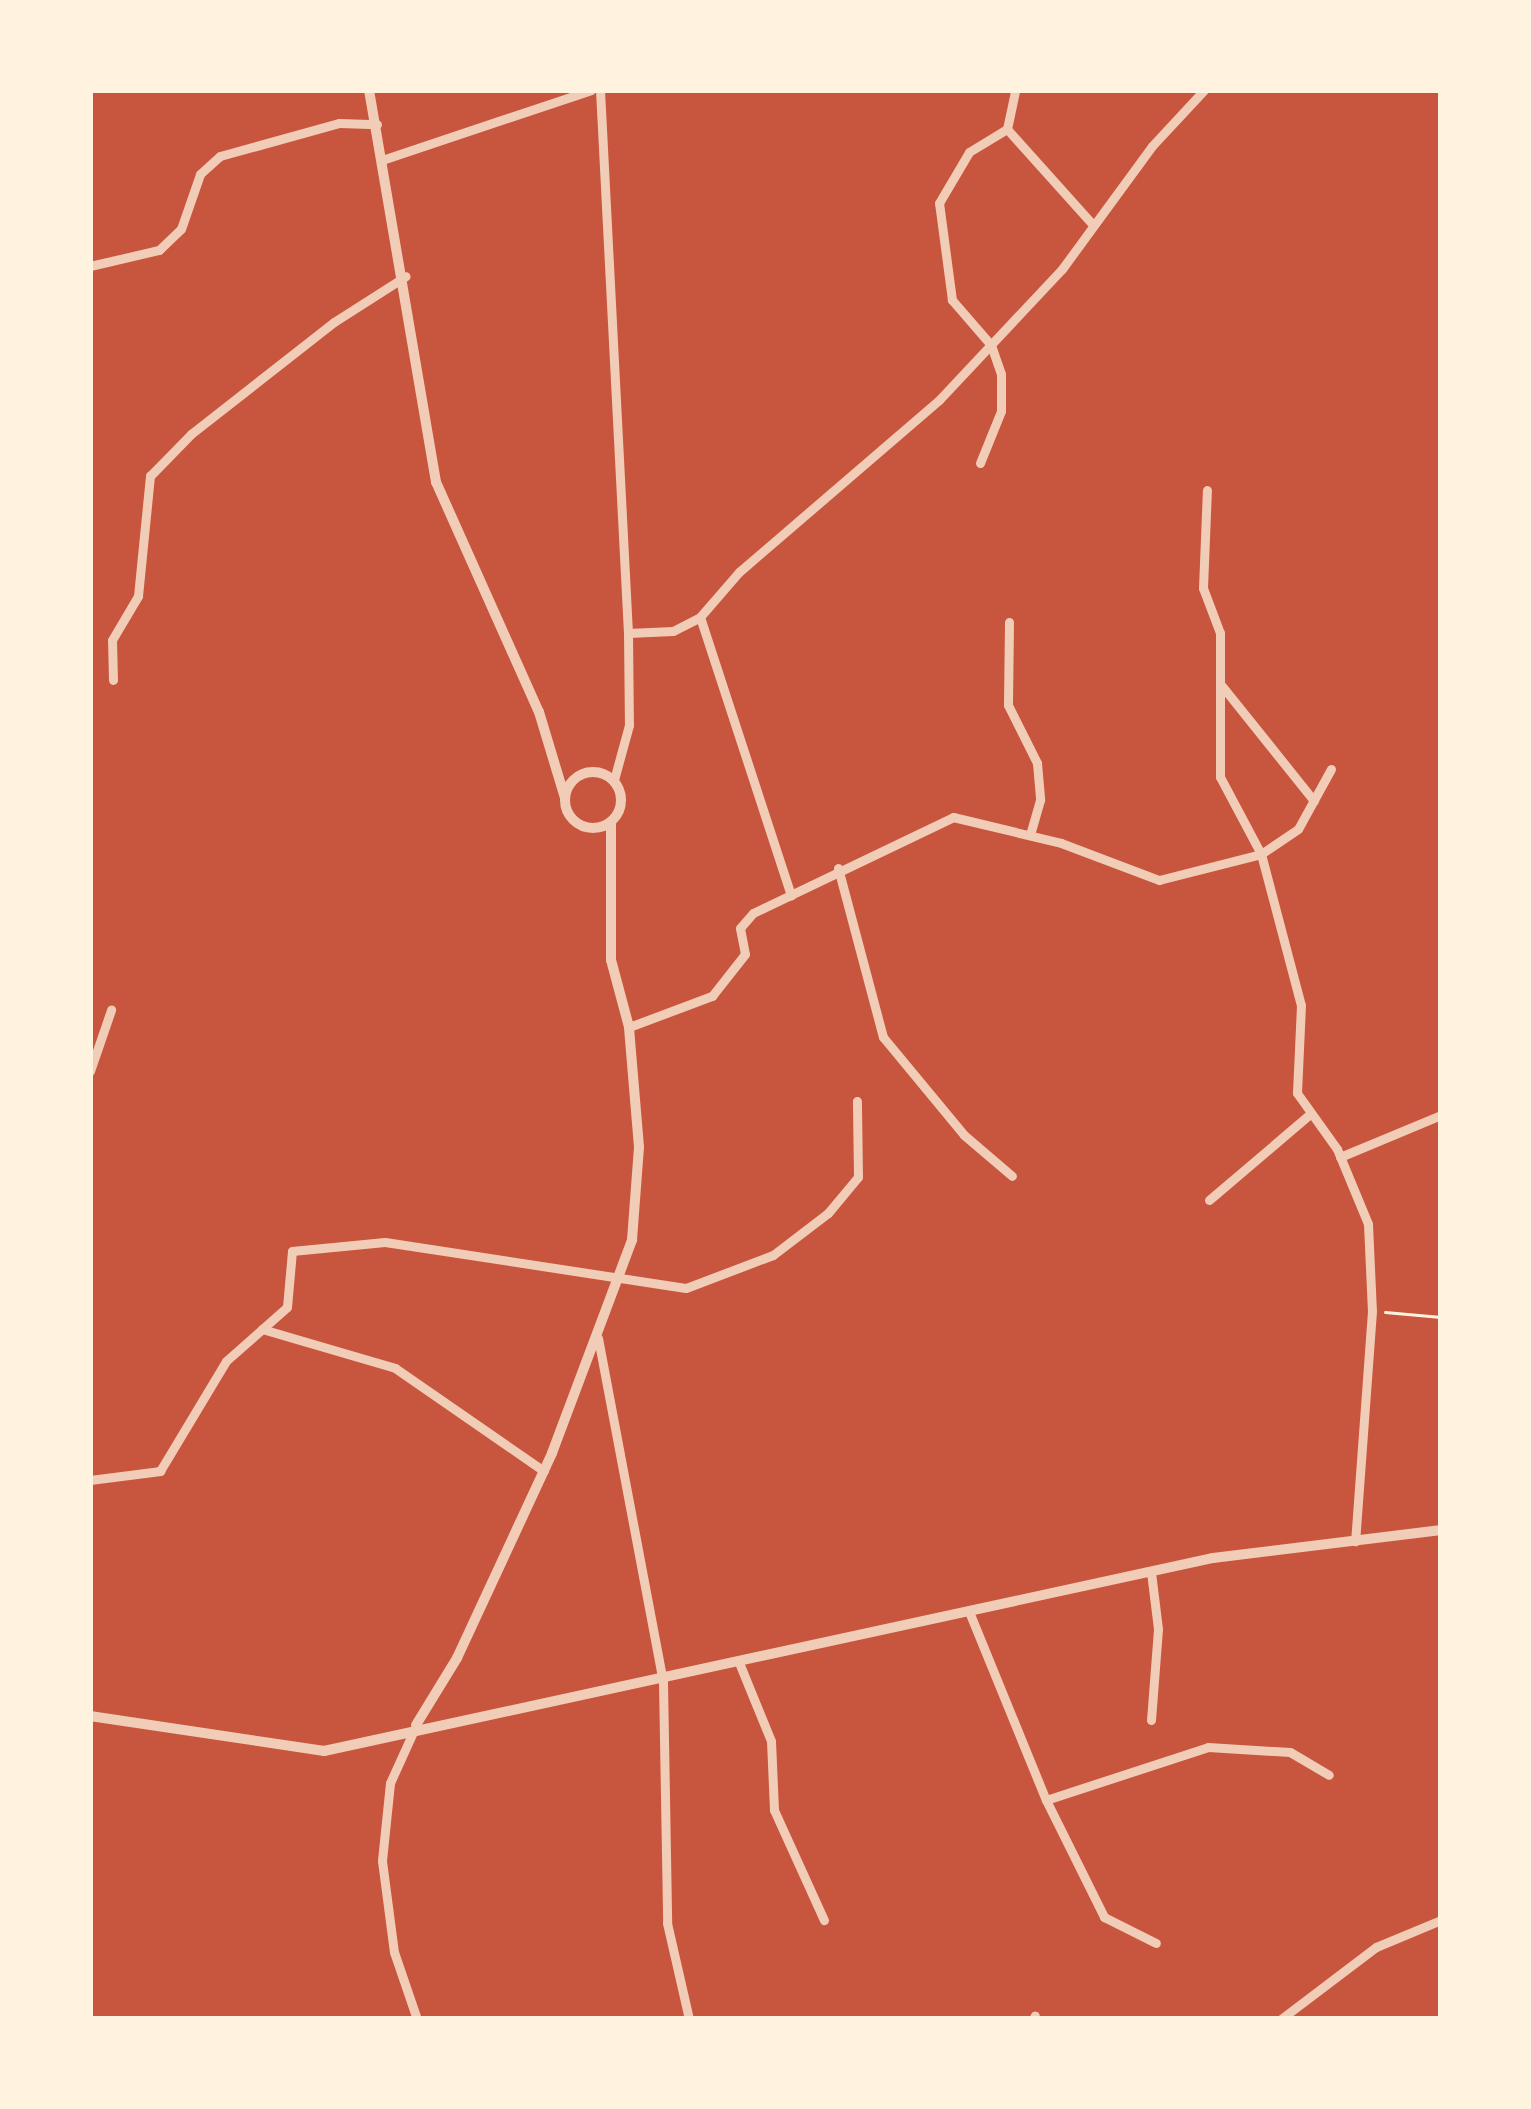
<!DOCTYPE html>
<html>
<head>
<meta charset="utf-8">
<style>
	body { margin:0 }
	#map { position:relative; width:1531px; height:2109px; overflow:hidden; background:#c8553d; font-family:"Alegreya Sans",sans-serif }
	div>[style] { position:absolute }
	.path>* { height:3px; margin:-1.5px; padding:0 1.5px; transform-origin:1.5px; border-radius:1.5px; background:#fff3e0 }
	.minor>* { height:9px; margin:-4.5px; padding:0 4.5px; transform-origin:4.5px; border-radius:4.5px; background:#f1ccb7 }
	.tertiary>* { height:10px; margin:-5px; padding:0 5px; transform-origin:5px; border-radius:5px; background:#f1ccb7 }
	.tertiary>.ring { margin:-5px; padding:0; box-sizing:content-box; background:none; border:10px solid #f1ccb7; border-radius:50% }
	span { translate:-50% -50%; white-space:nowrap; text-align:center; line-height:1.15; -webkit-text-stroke:10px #fff3e0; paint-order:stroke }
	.frame { position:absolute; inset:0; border:93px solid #fff3e0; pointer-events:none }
</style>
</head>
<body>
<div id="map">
	<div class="path">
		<div style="left:1385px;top:1312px;width:56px;rotate:5.1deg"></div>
	</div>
	<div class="minor">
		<div style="left:600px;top:90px;width:544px;rotate:87.05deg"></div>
		<div style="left:628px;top:633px;width:92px;rotate:89.4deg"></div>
		<div style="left:629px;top:725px;width:57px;rotate:105.3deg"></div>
		<div style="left:1007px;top:129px;width:129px;rotate:48.1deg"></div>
		<div style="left:385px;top:159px;width:217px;rotate:-18.5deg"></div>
		<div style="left:90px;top:266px;width:71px;rotate:-13.1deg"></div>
		<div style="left:159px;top:250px;width:30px;rotate:-44deg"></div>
		<div style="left:181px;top:229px;width:58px;rotate:-70.9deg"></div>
		<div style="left:200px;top:174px;width:27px;rotate:-42deg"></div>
		<div style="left:220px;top:156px;width:123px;rotate:-15.5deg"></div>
		<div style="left:339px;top:123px;width:38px;rotate:2deg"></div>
		<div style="left:980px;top:463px;width:56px;rotate:-68deg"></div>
		<div style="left:1001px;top:411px;width:37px;rotate:-90deg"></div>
		<div style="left:1001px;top:374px;width:31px;rotate:-109deg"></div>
		<div style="left:991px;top:345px;width:60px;rotate:-130.9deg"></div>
		<div style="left:952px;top:300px;width:98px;rotate:-97.6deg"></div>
		<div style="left:939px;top:203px;width:59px;rotate:-59.5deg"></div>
		<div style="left:969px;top:152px;width:44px;rotate:-31.2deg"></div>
		<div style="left:1007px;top:129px;width:40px;rotate:-78deg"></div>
		<div style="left:700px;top:617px;width:293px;rotate:71.9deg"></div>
		<div style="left:1009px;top:622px;width:83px;rotate:90.7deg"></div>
		<div style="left:1008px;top:705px;width:65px;rotate:63.4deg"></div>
		<div style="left:1037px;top:763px;width:37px;rotate:85deg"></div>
		<div style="left:1040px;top:800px;width:36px;rotate:106deg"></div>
		<div style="left:628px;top:633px;width:45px;rotate:-2.5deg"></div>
		<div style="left:673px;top:631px;width:30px;rotate:-27deg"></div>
		<div style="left:700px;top:617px;width:60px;rotate:-49.1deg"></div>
		<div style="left:739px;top:572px;width:264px;rotate:-40.7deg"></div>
		<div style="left:939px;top:400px;width:180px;rotate:-46.8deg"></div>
		<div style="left:1062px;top:269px;width:152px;rotate:-53.8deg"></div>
		<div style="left:1152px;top:146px;width:76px;rotate:-47.1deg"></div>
		<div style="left:113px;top:680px;width:40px;rotate:-91.4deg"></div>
		<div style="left:112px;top:640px;width:51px;rotate:-59.4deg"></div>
		<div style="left:138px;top:596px;width:121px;rotate:-84.3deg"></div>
		<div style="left:150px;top:476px;width:59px;rotate:-45.7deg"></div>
		<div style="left:191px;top:434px;width:182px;rotate:-38.1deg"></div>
		<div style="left:334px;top:322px;width:85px;rotate:-32.6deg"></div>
		<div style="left:1222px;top:686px;width:147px;rotate:51.3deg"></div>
		<div style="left:1331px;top:769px;width:68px;rotate:118.8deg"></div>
		<div style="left:1298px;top:829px;width:45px;rotate:146deg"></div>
		<div style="left:1261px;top:854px;width:156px;rotate:75.2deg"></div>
		<div style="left:1301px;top:1005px;width:88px;rotate:92.6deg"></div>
		<div style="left:1297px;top:1093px;width:69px;rotate:54.5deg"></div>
		<div style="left:1337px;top:1149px;width:81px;rotate:67.5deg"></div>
		<div style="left:1368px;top:1224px;width:87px;rotate:87.4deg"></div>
		<div style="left:1372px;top:1311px;width:231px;rotate:94.2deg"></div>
		<div style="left:838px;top:868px;width:175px;rotate:75.1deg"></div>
		<div style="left:883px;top:1037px;width:127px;rotate:50.4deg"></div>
		<div style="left:964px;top:1135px;width:63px;rotate:40.5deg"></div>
		<div style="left:629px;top:1027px;width:89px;rotate:-20.5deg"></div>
		<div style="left:712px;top:996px;width:53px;rotate:-51.8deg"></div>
		<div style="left:745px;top:954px;width:26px;rotate:-101deg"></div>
		<div style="left:740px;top:928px;width:20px;rotate:-49deg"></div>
		<div style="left:753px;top:913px;width:222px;rotate:-25.6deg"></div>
		<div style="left:953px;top:817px;width:111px;rotate:13.5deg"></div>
		<div style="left:1061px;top:843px;width:105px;rotate:20.7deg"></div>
		<div style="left:1159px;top:880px;width:105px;rotate:-14.3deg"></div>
		<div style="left:1261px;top:854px;width:87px;rotate:-118deg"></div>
		<div style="left:1220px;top:777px;width:144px;rotate:-90deg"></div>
		<div style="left:1220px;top:633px;width:48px;rotate:-110.7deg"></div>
		<div style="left:1203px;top:588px;width:98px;rotate:-87.7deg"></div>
		<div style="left:90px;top:1071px;width:65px;rotate:-71deg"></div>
		<div style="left:1340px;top:1157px;width:109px;rotate:-22.6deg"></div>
		<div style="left:1209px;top:1200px;width:133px;rotate:-40.4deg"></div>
		<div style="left:262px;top:1329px;width:139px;rotate:16.3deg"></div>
		<div style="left:395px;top:1368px;width:181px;rotate:34.7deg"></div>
		<div style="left:598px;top:1338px;width:350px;rotate:79.3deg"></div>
		<div style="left:663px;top:1682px;width:241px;rotate:89deg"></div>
		<div style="left:667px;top:1923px;width:98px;rotate:77.1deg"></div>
		<div style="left:90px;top:1480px;width:71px;rotate:-7.3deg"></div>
		<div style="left:160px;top:1471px;width:128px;rotate:-59deg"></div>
		<div style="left:226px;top:1361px;width:81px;rotate:-41.5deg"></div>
		<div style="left:287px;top:1307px;width:56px;rotate:-84.9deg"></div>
		<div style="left:292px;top:1251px;width:93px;rotate:-5.5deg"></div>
		<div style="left:385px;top:1242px;width:304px;rotate:8.7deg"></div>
		<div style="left:686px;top:1288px;width:93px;rotate:-20.8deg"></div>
		<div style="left:773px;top:1255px;width:69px;rotate:-37.4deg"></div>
		<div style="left:828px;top:1213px;width:47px;rotate:-50.2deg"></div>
		<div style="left:858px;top:1177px;width:76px;rotate:-90.8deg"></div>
		<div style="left:970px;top:1614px;width:201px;rotate:67.8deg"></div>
		<div style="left:1046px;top:1800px;width:131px;rotate:63.6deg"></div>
		<div style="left:1104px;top:1917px;width:58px;rotate:26.6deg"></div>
		<div style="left:740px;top:1665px;width:82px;rotate:67.8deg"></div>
		<div style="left:771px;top:1741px;width:69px;rotate:87.5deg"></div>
		<div style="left:774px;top:1810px;width:121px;rotate:65.6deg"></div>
		<div style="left:1151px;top:1720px;width:91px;rotate:-85.6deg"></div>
		<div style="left:1158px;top:1629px;width:57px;rotate:-97deg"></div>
		<div style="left:414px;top:1730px;width:58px;rotate:114.4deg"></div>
		<div style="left:390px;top:1783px;width:78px;rotate:95.9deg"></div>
		<div style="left:382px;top:1861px;width:92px;rotate:82.5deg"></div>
		<div style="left:394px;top:1952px;width:71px;rotate:71.1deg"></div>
		<div style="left:1046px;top:1800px;width:170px;rotate:-18.1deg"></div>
		<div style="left:1208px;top:1747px;width:82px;rotate:3.5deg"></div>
		<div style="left:1290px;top:1752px;width:45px;rotate:30.5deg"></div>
		<div style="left:1033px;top:2019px;width:4px;rotate:-63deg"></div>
		<div style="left:1281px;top:2019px;width:119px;rotate:-37.2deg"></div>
		<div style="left:1376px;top:1947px;width:70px;rotate:-22.6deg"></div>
	</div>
	<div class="tertiary">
		<div style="left:369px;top:90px;width:398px;rotate:80.3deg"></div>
		<div style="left:436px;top:482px;width:252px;rotate:65.9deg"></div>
		<div style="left:539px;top:712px;width:90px;rotate:73.2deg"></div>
		<div class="ring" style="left:565px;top:772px;width:46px;height:46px"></div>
		<div style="left:90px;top:1716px;width:237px;rotate:8.5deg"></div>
		<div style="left:324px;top:1751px;width:910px;rotate:-12.25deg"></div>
		<div style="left:1213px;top:1558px;width:230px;rotate:-7deg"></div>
		<div style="left:416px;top:1725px;width:79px;rotate:-58.5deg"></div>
		<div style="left:457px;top:1658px;width:226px;rotate:-65.1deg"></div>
		<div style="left:552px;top:1453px;width:228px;rotate:-69.4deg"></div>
		<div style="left:632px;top:1240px;width:93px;rotate:-85.7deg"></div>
		<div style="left:639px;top:1147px;width:120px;rotate:-94.8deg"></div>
		<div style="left:629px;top:1027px;width:69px;rotate:-105deg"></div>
		<div style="left:611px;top:960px;width:138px;rotate:-90deg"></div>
	</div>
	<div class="frame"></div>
</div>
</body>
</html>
